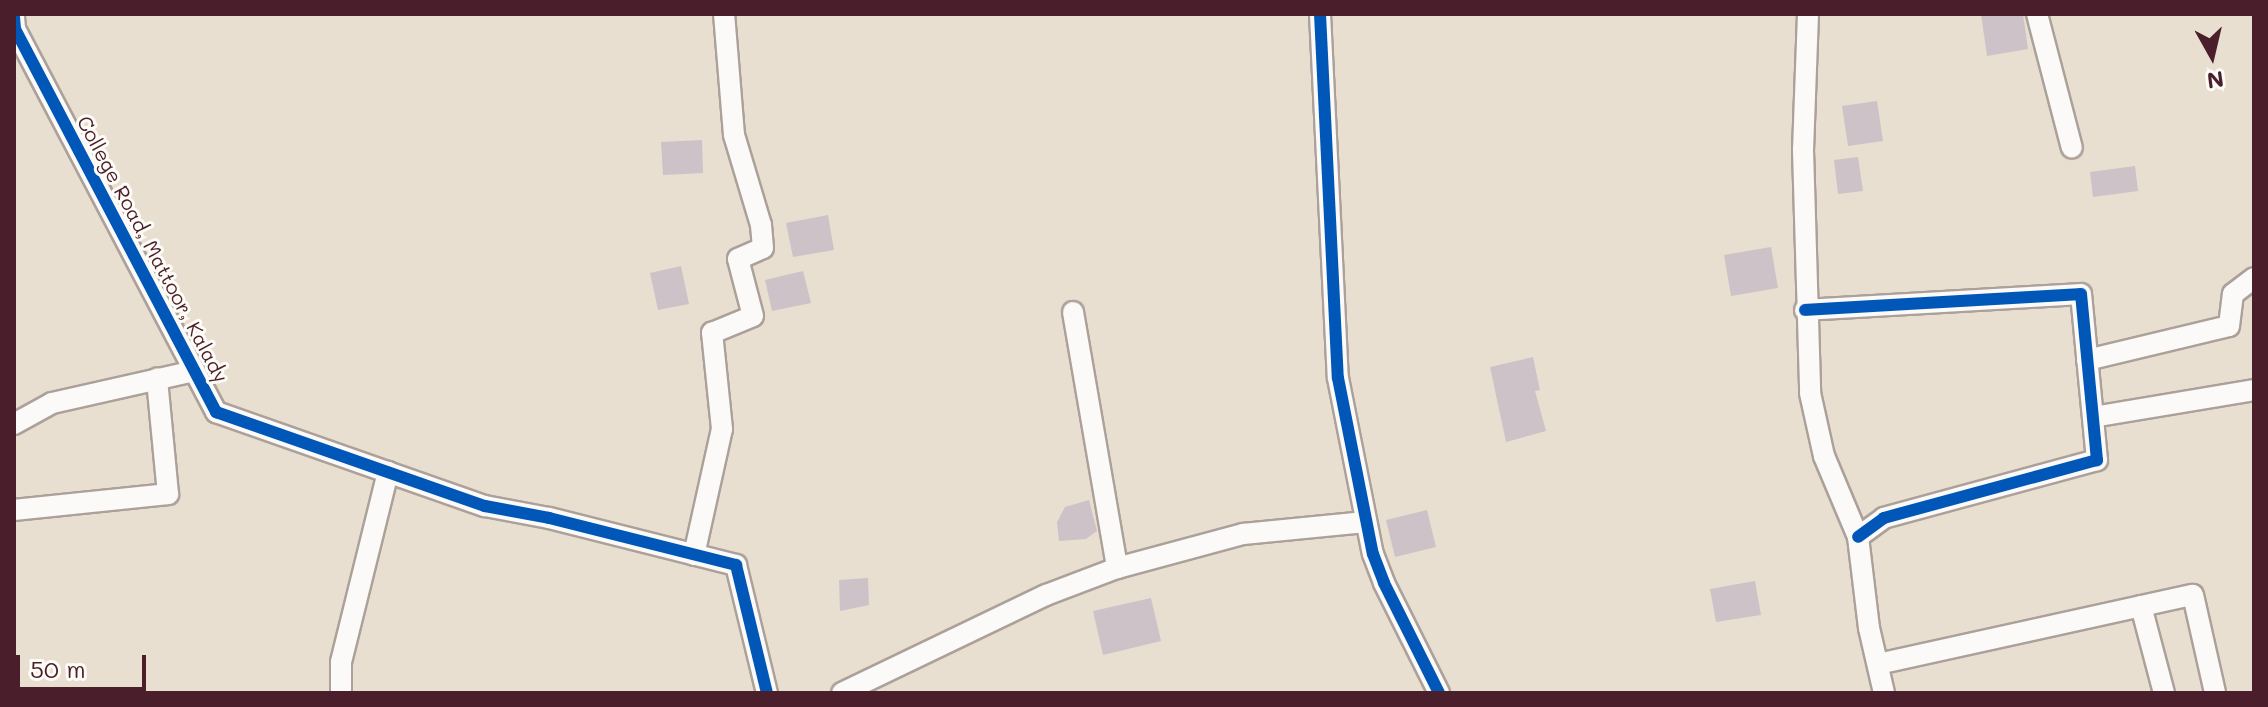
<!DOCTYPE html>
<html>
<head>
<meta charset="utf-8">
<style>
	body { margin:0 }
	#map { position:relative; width:2268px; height:707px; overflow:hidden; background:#e8dfd1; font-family:Mali,sans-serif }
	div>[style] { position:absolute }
	.building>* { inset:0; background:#ccc2c7 }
	.roads { filter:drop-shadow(2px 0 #aca19a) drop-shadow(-2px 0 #aca19a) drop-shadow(0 2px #aca19a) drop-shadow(0 -2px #aca19a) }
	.minor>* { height:20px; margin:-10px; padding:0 10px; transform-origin:10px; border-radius:10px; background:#fcfaf8 }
	.cycleway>* { height:12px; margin:-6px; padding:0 6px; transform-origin:6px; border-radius:6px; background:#0057b8 }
	span { translate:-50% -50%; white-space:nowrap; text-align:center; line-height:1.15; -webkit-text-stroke:6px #fdfcf7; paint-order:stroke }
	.street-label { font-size:20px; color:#4a1f2b }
	.frame { position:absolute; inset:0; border:16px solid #4a1f2b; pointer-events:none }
	.north { position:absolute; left:2172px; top:16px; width:80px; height:80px; -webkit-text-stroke:6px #fdfcf7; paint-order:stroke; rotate:172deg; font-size:22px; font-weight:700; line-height:32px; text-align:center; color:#4a1f2b }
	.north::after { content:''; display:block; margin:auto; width:28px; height:36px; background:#4a1f2b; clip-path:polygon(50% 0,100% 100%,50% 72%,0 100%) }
	.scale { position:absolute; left:16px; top:655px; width:130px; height:36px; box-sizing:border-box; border:4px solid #4a1f2b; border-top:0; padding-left:10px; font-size:24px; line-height:28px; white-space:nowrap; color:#4a1f2b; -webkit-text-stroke:6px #fdfcf7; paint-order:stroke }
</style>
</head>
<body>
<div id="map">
	<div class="building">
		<div style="clip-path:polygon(1981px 14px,2023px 14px,2028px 49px,1987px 56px)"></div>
		<div style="clip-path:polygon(1877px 101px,1883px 141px,1848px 146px,1842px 106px)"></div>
		<div style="clip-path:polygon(702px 140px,703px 173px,663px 175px,661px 142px)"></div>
		<div style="clip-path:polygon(1858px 157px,1863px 191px,1838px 194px,1834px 160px)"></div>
		<div style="clip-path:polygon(2135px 166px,2138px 191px,2093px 197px,2090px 172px)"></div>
		<div style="clip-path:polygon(828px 215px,834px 250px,793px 257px,786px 223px)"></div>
		<div style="clip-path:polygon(1771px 247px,1778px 288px,1731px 296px,1724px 255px)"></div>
		<div style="clip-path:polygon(681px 266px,689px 304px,658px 310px,650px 273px)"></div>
		<div style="clip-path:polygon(803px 271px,811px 303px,772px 311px,765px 280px)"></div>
		<div style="clip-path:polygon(1533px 357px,1540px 390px,1535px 391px,1546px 431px,1506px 442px,1490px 367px)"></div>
		<div style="clip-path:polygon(1089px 500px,1097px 531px,1086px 539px,1059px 541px,1057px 522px,1065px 507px)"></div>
		<div style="clip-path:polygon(1427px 510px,1436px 547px,1395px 557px,1386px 520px)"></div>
		<div style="clip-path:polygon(868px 578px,869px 605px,840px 611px,839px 580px)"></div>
		<div style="clip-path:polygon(1755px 581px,1761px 615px,1716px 622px,1710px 589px)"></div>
		<div style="clip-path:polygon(1151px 598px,1161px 641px,1103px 655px,1093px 611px)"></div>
	</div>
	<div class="roads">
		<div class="minor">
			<div style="left:1320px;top:14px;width:364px;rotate:87.2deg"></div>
			<div style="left:1338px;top:378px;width:179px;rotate:78.8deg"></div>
			<div style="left:1373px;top:554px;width:31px;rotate:69deg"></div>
			<div style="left:1384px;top:583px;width:123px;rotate:63.4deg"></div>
			<div style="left:1808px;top:14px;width:136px;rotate:92.1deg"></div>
			<div style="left:1803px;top:150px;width:243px;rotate:88.3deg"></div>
			<div style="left:1810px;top:393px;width:65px;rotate:77.5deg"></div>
			<div style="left:1824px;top:456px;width:88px;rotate:67.2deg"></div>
			<div style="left:1858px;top:537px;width:92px;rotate:83.1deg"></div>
			<div style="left:1869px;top:628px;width:67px;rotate:77deg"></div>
			<div style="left:2037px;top:14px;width:138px;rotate:75.4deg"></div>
			<div style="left:14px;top:17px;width:12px;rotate:85deg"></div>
			<div style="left:15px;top:29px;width:433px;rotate:62.3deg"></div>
			<div style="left:216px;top:412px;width:285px;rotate:19.3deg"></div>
			<div style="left:485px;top:506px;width:65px;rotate:10.6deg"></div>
			<div style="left:549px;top:518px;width:193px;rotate:14.1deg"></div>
			<div style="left:736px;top:565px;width:132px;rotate:76.4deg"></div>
			<div style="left:1805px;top:310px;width:276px;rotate:-3.3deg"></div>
			<div style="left:2081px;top:294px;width:167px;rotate:84.5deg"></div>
			<div style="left:2097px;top:460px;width:221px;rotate:164.8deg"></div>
			<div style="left:1884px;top:518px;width:32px;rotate:144deg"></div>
			<div style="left:1073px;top:312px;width:260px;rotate:80.2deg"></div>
			<div style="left:2087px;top:360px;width:146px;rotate:-13.5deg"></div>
			<div style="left:2229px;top:326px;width:32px;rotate:-83deg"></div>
			<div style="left:2233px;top:294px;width:26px;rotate:-37deg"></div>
			<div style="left:2093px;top:417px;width:163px;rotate:-9.5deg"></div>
			<div style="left:14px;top:424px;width:43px;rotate:-28.9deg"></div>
			<div style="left:52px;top:403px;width:146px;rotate:-12.7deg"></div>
			<div style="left:14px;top:510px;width:155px;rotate:-5.9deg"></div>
			<div style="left:168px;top:494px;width:116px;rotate:-95.5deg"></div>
			<div style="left:694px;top:555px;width:129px;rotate:-77.5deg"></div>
			<div style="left:722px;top:429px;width:97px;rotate:-95.9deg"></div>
			<div style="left:712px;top:333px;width:44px;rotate:-22.5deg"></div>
			<div style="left:753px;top:316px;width:59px;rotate:-104.7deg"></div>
			<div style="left:738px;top:259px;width:27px;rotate:-24deg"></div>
			<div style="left:763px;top:248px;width:23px;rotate:-95deg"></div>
			<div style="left:761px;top:225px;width:94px;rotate:-106.7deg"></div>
			<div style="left:734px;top:135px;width:121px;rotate:-94.7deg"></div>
			<div style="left:2141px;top:606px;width:90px;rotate:75.2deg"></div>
			<div style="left:1878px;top:664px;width:322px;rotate:-12.4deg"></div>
			<div style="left:2193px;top:595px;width:100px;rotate:77.3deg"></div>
			<div style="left:341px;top:693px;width:31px;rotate:-90deg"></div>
			<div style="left:341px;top:662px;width:196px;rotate:-76.1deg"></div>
			<div style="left:842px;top:693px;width:226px;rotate:-25.7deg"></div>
			<div style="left:1046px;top:595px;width:76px;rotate:-20.8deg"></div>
			<div style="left:1117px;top:568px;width:131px;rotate:-15.1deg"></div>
			<div style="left:1243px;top:534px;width:123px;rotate:-5.6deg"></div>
		</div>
	</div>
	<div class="cycleway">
		<div style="left:1320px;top:14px;width:364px;rotate:87.2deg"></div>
		<div style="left:1338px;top:378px;width:179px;rotate:78.8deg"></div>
		<div style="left:1373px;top:554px;width:31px;rotate:69deg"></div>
		<div style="left:1384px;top:583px;width:123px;rotate:63.4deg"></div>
		<div style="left:14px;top:17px;width:12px;rotate:85deg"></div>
		<div style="left:15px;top:29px;width:433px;rotate:62.3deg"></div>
		<div style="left:216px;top:412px;width:285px;rotate:19.3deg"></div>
		<div style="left:485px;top:506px;width:65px;rotate:10.6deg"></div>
		<div style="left:549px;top:518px;width:193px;rotate:14.1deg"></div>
		<div style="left:736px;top:565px;width:132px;rotate:76.4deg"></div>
		<div style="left:1805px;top:310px;width:276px;rotate:-3.3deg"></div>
		<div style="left:2081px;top:294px;width:167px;rotate:84.5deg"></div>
		<div style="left:2097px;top:460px;width:221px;rotate:164.8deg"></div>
		<div style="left:1884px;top:518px;width:32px;rotate:144deg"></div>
	</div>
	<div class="street-label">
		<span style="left:153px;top:249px;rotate:62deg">College Road, Mattoor, Kalady</span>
	</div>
	<div class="frame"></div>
	<div class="north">N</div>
	<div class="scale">50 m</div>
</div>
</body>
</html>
